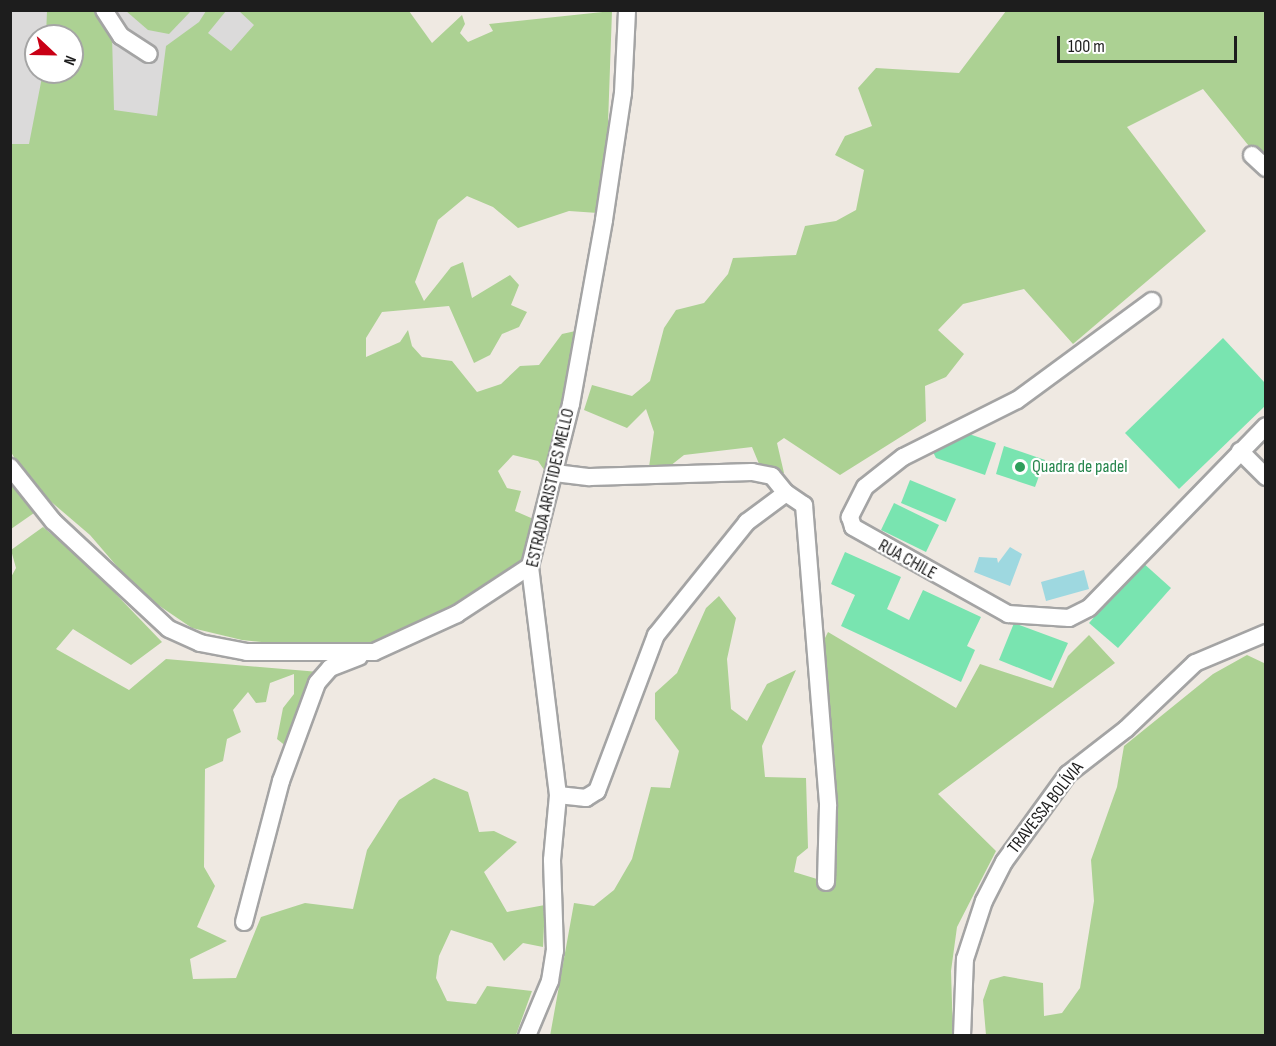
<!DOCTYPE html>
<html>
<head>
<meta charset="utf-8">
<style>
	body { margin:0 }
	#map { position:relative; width:1276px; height:1046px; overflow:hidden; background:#efe9e2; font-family:"Sofia Sans Condensed",sans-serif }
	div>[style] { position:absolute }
	.residential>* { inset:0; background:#dbdada }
	.forest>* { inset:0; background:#acd193 }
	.pitch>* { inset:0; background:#79e4b0 }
	.water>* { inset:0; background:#9ed8e0 }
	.roads { filter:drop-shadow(2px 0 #a4a4a4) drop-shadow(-2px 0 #a4a4a4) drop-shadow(0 2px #a4a4a4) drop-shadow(0 -2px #a4a4a4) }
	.minor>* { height:16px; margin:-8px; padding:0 8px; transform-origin:8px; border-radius:8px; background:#fff }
	.dots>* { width:16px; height:16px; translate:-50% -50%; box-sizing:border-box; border:3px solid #fff; border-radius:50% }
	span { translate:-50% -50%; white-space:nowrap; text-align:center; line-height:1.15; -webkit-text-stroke:4.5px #fff; paint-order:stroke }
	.leisure-label { font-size:18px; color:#27864d }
	.left { translate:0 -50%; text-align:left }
	.street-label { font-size:18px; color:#1d1d1d }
	.frame { position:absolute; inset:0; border:12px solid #1d1d1d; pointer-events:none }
	.north { position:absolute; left:24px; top:24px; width:60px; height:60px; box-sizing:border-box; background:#fff; border:2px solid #a5a5a5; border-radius:50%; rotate:112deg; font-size:16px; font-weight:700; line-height:24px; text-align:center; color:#1d1d1d }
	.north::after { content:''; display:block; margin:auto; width:21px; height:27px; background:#c90015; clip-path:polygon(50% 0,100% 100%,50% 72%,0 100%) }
	.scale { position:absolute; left:1057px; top:36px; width:180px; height:27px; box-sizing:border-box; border:3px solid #1d1d1d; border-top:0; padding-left:8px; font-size:18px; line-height:21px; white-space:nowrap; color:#1d1d1d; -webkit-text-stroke:4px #fff; paint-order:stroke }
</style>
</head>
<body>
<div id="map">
	<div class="residential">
		<div style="clip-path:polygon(evenodd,331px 10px,205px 193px,11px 175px,10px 11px,331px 10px,36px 36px,72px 36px,72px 72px,36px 72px,36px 36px)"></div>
	</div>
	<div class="forest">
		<div style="clip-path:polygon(47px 11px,95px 11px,112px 36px,114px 110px,157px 116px,166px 46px,199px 22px,206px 11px,226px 11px,208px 33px,231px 51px,254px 25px,239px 11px,409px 11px,432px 43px,462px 15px,465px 24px,460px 33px,468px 42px,493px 31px,489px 24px,612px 11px,606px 180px,598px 213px,569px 211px,518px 228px,493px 207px,467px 196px,438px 220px,415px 282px,424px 301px,451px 267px,463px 262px,472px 298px,510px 275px,519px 285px,511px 305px,527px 312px,519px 327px,502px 334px,490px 355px,474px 363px,449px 306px,382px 312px,366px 338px,366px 357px,400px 342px,408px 330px,412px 346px,422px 357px,452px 361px,477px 392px,501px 384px,520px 366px,539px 365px,562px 334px,580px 330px,545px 471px,538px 461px,513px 455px,498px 471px,507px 488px,521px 491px,515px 511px,538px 521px,524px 564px,485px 589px,375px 645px,312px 647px,242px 640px,192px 628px,139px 592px,90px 535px,28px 482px,11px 452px,10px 144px,29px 144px,43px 72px,72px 72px,72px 36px,46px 36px)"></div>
		<div style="clip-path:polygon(126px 11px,191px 11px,169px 34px,148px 30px)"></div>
		<div style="clip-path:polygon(1006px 11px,1265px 11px,1265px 166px,1203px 89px,1127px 127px,1206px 231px,1073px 344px,1024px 289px,963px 304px,938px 330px,964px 354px,946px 377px,925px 386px,926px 421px,840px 475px,784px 438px,777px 443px,784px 473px,762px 471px,752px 447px,684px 455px,665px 470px,649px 467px,654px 432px,646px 409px,627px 428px,584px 410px,592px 385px,632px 396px,650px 381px,664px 328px,676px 310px,704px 303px,728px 274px,733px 258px,796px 255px,805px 226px,836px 221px,856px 210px,864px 170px,835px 155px,845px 136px,872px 126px,858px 88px,876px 68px,959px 73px)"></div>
		<div style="clip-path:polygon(11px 482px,34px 513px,11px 529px,10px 529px)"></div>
		<div style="clip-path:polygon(43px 527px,83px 560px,162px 642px,131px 665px,73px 629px,56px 649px,129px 690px,166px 659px,319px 672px,287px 747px,277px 739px,283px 708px,294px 694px,294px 674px,270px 683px,266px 702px,256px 703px,248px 692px,233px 710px,241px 732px,227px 739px,223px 761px,205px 769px,204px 867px,215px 886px,197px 927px,227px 941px,190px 959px,193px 979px,236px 978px,261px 917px,305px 903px,353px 909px,367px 850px,399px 800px,434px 778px,468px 792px,479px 832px,494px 831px,517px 842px,484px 872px,507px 912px,545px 905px,543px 947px,523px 943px,504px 961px,492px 943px,451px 930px,439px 956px,436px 978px,447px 1001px,476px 1004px,487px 986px,532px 991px,516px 1035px,11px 1036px,10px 579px,16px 568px,11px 550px)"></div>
		<div style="clip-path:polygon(719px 596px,736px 618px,727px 659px,731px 709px,747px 721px,767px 684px,796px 670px,762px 746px,765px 777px,806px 778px,808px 848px,797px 857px,794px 872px,817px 879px,820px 768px,810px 668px,828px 632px,956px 708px,980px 664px,1053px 688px,1068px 656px,1089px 635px,1115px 663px,938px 794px,996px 851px,957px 927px,951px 971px,953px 1035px,550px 1036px,574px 903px,594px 906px,614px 890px,632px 859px,651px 787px,670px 788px,679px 751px,655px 719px,655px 693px,677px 673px,706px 608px)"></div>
		<div style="clip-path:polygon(1247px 655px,1266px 664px,1265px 1035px,986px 1035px,983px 1000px,990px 980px,1004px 976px,1043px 983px,1044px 1016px,1062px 1013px,1080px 988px,1094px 901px,1091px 860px,1117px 787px,1124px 746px,1213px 674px)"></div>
	</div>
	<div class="pitch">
		<div style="clip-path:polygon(1223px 338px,1265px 383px,1265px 406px,1179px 489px,1125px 433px)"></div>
		<div style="clip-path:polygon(954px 429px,996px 443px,985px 475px,936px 458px,932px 450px)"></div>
		<div style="clip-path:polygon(1004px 446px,1045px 460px,1035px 487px,996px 474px)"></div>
		<div style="clip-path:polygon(910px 480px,956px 499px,946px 522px,901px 503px)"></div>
		<div style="clip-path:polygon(894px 503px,939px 525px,926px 552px,881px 530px)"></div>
		<div style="clip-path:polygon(845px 552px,901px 577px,887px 609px,909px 620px,923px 590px,981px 617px,967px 646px,975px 650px,961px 682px,841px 626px,855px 595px,831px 584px)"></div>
		<div style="clip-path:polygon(1142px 562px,1171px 588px,1118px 648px,1089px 623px)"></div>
		<div style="clip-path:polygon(1014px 623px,1068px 643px,1051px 681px,999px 660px)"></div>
	</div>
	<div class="water">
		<div style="clip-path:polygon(1010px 547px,1022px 554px,1010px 586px,974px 572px,979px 557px,997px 558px,998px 563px)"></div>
		<div style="clip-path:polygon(1084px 570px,1089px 589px,1046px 601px,1041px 582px)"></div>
	</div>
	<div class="roads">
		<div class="minor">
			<div style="left:104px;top:10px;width:31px;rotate:57deg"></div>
			<div style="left:121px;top:36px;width:33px;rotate:33deg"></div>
			<div style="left:1252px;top:155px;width:19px;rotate:43deg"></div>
			<div style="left:1152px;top:301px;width:167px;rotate:143.7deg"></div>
			<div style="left:1017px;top:400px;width:127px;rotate:153.4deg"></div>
			<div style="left:903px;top:457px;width:48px;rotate:141.7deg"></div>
			<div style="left:865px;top:487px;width:34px;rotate:117deg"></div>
			<div style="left:850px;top:517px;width:10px;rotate:73deg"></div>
			<div style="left:853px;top:527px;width:178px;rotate:29.3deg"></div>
			<div style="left:1008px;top:614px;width:61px;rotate:3.8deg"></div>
			<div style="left:1069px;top:618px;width:22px;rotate:-27deg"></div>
			<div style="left:1089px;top:608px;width:254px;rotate:-45.8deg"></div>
			<div style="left:1240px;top:451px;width:37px;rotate:45deg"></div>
			<div style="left:10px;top:467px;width:69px;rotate:51.5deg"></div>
			<div style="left:53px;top:521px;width:158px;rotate:43deg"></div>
			<div style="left:169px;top:629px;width:34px;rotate:24deg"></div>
			<div style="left:200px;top:643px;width:48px;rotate:10.8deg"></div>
			<div style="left:247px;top:652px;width:127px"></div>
			<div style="left:374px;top:652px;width:91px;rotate:-24.6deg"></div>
			<div style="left:457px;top:614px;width:87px;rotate:-33.3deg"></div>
			<div style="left:555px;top:473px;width:35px;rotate:7deg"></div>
			<div style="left:590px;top:477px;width:162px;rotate:-1.8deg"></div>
			<div style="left:752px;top:472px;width:20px;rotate:11deg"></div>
			<div style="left:772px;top:476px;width:22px;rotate:51deg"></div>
			<div style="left:786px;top:493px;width:49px;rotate:143.4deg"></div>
			<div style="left:747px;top:522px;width:145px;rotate:128.8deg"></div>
			<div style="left:656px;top:635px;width:167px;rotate:110.7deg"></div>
			<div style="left:597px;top:791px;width:13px;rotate:148deg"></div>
			<div style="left:586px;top:798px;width:28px;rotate:-174deg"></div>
			<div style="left:786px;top:493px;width:22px;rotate:34deg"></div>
			<div style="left:804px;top:505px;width:302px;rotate:85.4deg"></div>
			<div style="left:828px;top:806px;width:76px;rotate:91.5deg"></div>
			<div style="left:244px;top:922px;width:146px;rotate:-75.3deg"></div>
			<div style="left:281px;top:781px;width:104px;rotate:-69.8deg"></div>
			<div style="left:317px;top:683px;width:20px;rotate:-49deg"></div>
			<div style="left:330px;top:668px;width:31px;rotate:-21deg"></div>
			<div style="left:527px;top:1036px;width:60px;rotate:-67.3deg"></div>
			<div style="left:550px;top:981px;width:30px;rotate:-81deg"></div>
			<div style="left:555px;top:951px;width:91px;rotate:-91.9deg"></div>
			<div style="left:552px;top:860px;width:65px;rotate:-84.7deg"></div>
			<div style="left:558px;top:795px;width:231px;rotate:-97deg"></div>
			<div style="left:530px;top:566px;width:167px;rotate:-75.8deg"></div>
			<div style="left:571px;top:404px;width:187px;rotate:-79.8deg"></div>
			<div style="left:604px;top:220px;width:128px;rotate:-81.5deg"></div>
			<div style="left:623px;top:93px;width:83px;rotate:-87.2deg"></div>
			<div style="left:962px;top:1036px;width:77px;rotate:-87.8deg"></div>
			<div style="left:965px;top:959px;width:61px;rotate:-71.9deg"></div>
			<div style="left:984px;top:901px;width:44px;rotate:-62.9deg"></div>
			<div style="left:1004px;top:862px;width:109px;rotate:-54deg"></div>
			<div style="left:1068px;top:774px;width:73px;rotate:-37.8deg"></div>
			<div style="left:1126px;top:729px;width:95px;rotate:-43.7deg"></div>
			<div style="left:1195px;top:663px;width:77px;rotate:-22.9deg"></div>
		</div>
	</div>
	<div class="dots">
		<div style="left:1020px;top:467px;background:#2e9e5b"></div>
	</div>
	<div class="leisure-label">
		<span class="left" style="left:1032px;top:467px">Quadra de padel</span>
	</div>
	<div class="street-label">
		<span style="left:551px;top:488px;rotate:-77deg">ESTRADA ARISTIDES MELLO</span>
		<span style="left:907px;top:560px;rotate:29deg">RUA CHILE</span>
		<span style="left:1046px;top:808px;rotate:-52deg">TRAVESSA BOLÍVIA</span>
	</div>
	<div class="frame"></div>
	<div class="north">N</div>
	<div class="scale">100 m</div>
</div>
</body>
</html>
